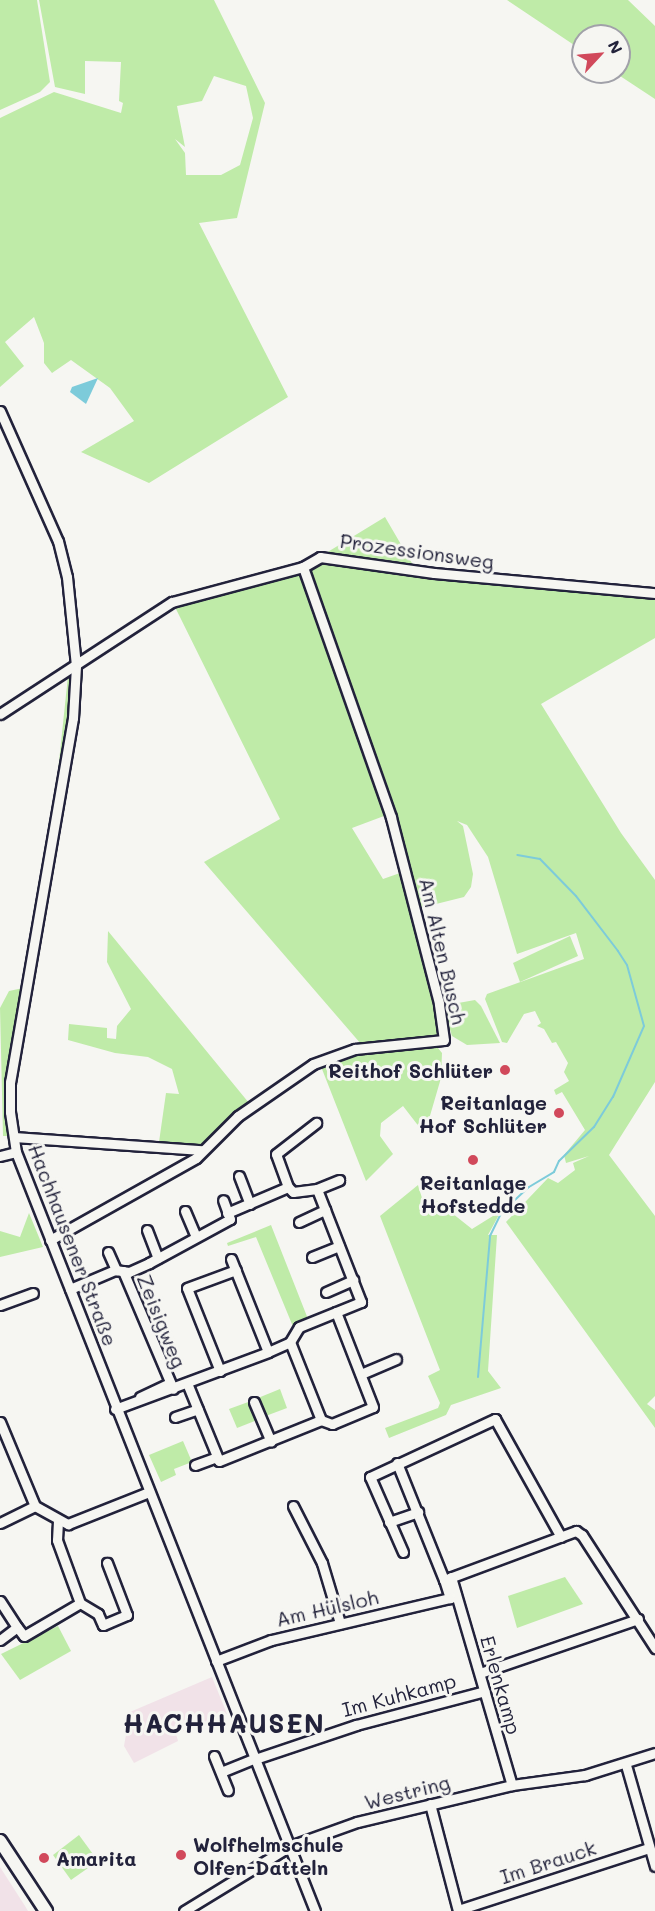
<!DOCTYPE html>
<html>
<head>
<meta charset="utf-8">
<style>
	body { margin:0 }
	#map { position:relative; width:655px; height:1911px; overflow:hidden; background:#f6f6f2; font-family:Mali,sans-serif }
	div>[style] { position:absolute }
	.built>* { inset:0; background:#f1e2e8 }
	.green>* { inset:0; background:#bfeba8 }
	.water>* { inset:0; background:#7dcbda }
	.stream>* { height:2px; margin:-1px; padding:0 1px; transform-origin:1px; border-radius:1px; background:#7dcbda }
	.roads { filter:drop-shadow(2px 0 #22223b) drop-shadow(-2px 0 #22223b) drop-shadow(0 2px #22223b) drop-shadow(0 -2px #22223b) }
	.minor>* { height:9px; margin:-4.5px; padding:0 4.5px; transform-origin:4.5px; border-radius:4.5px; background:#f6f6f2 }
	.major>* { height:12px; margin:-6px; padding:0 6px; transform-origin:6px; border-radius:6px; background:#f6f6f2 }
	.dots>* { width:16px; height:16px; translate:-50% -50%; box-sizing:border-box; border:3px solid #f6f6f2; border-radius:50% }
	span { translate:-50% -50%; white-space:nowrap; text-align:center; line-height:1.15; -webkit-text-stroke:6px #f6f6f2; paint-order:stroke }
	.street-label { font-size:20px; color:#22223b }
	.poi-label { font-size:20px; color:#22223b; font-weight:700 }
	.right { translate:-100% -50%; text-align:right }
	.left { translate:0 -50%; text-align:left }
	.district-label { font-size:26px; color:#22223b; font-weight:700; letter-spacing:1.5px }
	.north { position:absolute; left:571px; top:24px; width:60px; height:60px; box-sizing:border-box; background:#f6f6f2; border:2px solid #a1a1a9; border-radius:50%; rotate:64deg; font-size:16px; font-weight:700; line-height:24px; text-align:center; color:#22223b }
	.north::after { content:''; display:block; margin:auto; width:21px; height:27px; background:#d1495b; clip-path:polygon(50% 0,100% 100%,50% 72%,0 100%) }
</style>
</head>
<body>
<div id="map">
	<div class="built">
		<div style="clip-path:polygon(212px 1677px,227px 1714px,176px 1734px,178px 1741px,134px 1763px,124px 1746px,130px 1712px)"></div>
		<div style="clip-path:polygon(0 1867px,25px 1906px,28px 1911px,0 1911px)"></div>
	</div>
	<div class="green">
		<div style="clip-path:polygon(0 0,37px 0,50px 82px,40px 92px,0 110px)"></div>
		<div style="clip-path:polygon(evenodd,39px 0,214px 0,265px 103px,237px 218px,199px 223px,288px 397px,149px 483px,81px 452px,134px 421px,110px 388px,71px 360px,52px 373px,44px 363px,44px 343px,34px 317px,5px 342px,24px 366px,0 387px,0 118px,54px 92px,121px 113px,123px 103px,119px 101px,121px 62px,85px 61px,85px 94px,55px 87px,39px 0,214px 76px,246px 86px,253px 118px,240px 165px,221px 175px,186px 175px,185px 153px,175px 139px,185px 147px,177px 106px,202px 101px,214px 76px)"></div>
		<div style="clip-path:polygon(507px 0,628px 0,655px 26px,655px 99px,614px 72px,619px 72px,619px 36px,583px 36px,583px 51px)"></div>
		<div style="clip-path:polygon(385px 517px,420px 577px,655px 596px,655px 638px,541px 704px,621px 833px,655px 880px,655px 1082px,609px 1155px,655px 1216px,655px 1396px,647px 1404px,655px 1410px,655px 1428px,506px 1222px,548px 1178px,558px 1183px,575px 1170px,573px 1163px,589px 1156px,566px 1163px,564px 1155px,585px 1130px,562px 1092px,556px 1095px,554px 1090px,569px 1081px,564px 1072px,568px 1063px,556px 1042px,552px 1043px,544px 1029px,537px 1026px,541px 1023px,535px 1011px,524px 1014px,507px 1043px,502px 1042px,485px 999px,487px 994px,584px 959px,576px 933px,517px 954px,488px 857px,467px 825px,457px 821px,463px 826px,473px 874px,471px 887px,464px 897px,420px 908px,310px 572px,326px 553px)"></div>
		<div style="clip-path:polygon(293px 572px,304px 575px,384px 816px,352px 828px,383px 879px,400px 873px,440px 1017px,440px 1032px,435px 1036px,361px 1044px,204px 862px,280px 819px,174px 605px)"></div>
		<div style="clip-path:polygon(83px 664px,80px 716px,55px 856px,42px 920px,22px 979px,58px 771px,68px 676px)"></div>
		<div style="clip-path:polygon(108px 931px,249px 1103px,236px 1110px,202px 1145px,159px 1142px,166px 1093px,179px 1094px,172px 1069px,148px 1057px,115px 1053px,68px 1040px,69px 1024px,107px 1028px,107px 1038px,116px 1039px,117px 1026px,131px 1009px,107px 962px)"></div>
		<div style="clip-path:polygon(570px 936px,578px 956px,520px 982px,513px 963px)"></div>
		<div style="clip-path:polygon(23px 988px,15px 1029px,10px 1136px,3px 1136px,0 1008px,9px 991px)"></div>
		<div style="clip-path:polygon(475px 1000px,481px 1006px,500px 1043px,467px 1045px,452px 1036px,444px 1009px,447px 1005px)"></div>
		<div style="clip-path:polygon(434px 1043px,442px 1053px,441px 1078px,427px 1126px,420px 1128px,403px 1106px,381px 1123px,380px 1136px,393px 1154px,366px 1181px,320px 1064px,345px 1054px)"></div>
		<div style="clip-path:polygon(418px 1185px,422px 1198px,419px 1210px,433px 1198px,472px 1229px,501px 1211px,488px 1235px,497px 1235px,488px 1371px,501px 1388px,451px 1405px,446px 1415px,389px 1438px,385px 1428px,438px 1408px,440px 1403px,428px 1376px,440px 1370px,380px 1216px)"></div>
		<div style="clip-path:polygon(29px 1213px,43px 1247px,0 1257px,0 1231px,20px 1237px)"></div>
		<div style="clip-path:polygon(271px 1225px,308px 1319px,294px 1329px,256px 1237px,228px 1246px,227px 1243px)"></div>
		<div style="clip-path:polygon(280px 1389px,287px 1408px,263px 1417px,258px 1398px)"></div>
		<div style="clip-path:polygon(251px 1401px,260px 1419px,237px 1428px,229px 1409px)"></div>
		<div style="clip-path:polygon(183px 1441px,192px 1462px,174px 1469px,176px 1475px,161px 1482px,149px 1455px)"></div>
		<div style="clip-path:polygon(565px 1577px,583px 1604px,517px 1628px,508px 1596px)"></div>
		<div style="clip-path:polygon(58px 1626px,71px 1651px,20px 1680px,1px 1654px)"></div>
		<div style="clip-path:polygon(79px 1835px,98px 1861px,71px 1880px,53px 1855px)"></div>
	</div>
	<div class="water">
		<div style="clip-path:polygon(98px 378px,86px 404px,70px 392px,72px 387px)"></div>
	</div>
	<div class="stream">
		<div style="left:478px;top:1377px;width:142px;rotate:-85.1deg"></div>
		<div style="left:490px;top:1236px;width:25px;rotate:-64deg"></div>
		<div style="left:501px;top:1213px;width:38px;rotate:-43deg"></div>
		<div style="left:529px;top:1187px;width:29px;rotate:-31deg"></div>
		<div style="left:554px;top:1172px;width:12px;rotate:-66deg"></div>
		<div style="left:559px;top:1161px;width:49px;rotate:-44.2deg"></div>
		<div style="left:594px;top:1127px;width:36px;rotate:-58deg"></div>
		<div style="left:613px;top:1097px;width:77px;rotate:-66.4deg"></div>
		<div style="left:644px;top:1026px;width:63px;rotate:-105.6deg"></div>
		<div style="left:627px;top:965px;width:17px;rotate:-123deg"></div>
		<div style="left:618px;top:951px;width:69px;rotate:-127.4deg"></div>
		<div style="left:576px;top:896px;width:52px;rotate:-134.2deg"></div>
		<div style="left:540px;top:859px;width:23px;rotate:-170deg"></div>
	</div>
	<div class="roads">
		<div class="minor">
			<div style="left:0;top:411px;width:142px;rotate:66deg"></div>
			<div style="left:58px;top:541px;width:37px;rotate:76deg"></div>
			<div style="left:67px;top:577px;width:89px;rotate:84.2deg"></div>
			<div style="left:76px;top:666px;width:52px;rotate:93.3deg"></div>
			<div style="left:73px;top:718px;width:369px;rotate:99.8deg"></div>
			<div style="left:10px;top:1082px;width:30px;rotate:90deg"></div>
			<div style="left:10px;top:1112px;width:40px;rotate:81.5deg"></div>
			<div style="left:16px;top:1152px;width:816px;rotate:68.5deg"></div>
			<div style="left:0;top:714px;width:205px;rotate:-33.1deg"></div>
			<div style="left:172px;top:602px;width:136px;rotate:-15deg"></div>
			<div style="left:303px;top:567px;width:20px;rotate:-30deg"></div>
			<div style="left:320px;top:557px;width:115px;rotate:8deg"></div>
			<div style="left:434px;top:573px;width:222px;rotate:5.2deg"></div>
			<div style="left:14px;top:1137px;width:188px;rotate:4deg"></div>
			<div style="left:0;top:1156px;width:16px;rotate:-14deg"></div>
			<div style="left:239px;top:1176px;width:30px;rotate:69deg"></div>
			<div style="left:288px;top:1187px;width:35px;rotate:-110deg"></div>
			<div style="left:276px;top:1154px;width:51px;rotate:-37.8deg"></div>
			<div style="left:317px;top:1189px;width:24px;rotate:-22deg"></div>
			<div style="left:185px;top:1211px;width:28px;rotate:67deg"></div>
			<div style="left:227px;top:1213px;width:66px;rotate:-23.1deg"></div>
			<div style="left:299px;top:1222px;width:29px;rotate:-25deg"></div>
			<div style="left:147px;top:1230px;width:30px;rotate:69deg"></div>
			<div style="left:50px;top:1240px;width:167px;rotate:-29.3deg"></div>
			<div style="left:196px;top:1158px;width:59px;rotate:-45deg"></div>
			<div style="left:238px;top:1116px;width:91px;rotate:-34.7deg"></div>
			<div style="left:313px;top:1064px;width:45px;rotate:-19.7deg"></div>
			<div style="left:355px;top:1049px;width:89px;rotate:-5.8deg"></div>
			<div style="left:444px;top:1040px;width:37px;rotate:-98deg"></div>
			<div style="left:439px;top:1003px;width:192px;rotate:-104.5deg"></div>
			<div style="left:391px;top:817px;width:265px;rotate:-109.4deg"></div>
			<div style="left:108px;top:1252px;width:20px;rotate:66deg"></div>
			<div style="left:312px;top:1257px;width:29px;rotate:-22deg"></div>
			<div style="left:231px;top:1259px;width:100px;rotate:68.3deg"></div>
			<div style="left:123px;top:1271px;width:128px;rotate:67deg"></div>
			<div style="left:70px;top:1289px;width:49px;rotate:-22.9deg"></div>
			<div style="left:115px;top:1270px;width:14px;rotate:8deg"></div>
			<div style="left:129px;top:1272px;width:22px;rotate:-24deg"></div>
			<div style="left:149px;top:1263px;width:92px;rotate:-28.5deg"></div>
			<div style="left:230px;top:1219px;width:20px;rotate:-110deg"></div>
			<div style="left:326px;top:1292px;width:30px;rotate:-24deg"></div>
			<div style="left:0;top:1305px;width:35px;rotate:-20deg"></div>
			<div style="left:290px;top:1342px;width:84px;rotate:68.3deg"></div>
			<div style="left:220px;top:1371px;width:89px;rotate:-111.7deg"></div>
			<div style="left:187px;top:1288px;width:52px;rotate:-20.2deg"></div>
			<div style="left:361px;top:1374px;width:38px;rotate:-23deg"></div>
			<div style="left:187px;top:1383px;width:84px;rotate:67.7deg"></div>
			<div style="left:219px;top:1461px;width:110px;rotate:-21.9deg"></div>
			<div style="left:321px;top:1420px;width:12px;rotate:20deg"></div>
			<div style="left:332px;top:1424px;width:44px;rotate:-22.5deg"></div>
			<div style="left:373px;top:1407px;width:102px;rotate:-111.3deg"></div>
			<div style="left:140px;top:1397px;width:31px;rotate:-25deg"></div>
			<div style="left:254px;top:1402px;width:43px;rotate:67deg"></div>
			<div style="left:115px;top:1409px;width:163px;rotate:-20.4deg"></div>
			<div style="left:268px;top:1352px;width:24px;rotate:-24deg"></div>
			<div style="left:290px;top:1342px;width:17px;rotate:-59deg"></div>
			<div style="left:299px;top:1327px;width:67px;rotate:-22deg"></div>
			<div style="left:361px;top:1302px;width:121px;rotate:-111.3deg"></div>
			<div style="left:317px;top:1189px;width:24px;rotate:173deg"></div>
			<div style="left:293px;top:1192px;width:7px;rotate:-135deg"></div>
			<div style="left:175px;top:1417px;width:24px;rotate:-19deg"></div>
			<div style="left:0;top:1422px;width:91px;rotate:67.4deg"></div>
			<div style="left:397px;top:1463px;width:126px;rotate:68.1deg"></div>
			<div style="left:195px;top:1465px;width:23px;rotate:-20deg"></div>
			<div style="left:293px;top:1506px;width:64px;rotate:63deg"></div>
			<div style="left:322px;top:1563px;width:63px;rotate:73.3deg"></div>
			<div style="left:389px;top:1522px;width:31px;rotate:-19deg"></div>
			<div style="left:0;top:1523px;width:39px;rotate:-26deg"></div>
			<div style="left:35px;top:1506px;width:38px;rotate:29deg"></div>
			<div style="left:68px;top:1524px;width:87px;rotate:-21.6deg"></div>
			<div style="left:403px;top:1552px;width:82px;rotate:-113.7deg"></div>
			<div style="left:370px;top:1477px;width:138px;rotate:-24.9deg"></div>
			<div style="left:495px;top:1419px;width:135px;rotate:60.8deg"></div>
			<div style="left:451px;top:1577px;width:217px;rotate:73.7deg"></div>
			<div style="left:456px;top:1595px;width:7px;rotate:153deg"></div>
			<div style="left:450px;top:1598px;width:19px;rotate:-108deg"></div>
			<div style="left:444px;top:1580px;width:141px;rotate:-20.4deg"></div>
			<div style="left:576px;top:1531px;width:7px;rotate:34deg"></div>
			<div style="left:582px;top:1535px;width:135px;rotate:57.1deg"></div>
			<div style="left:0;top:1601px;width:31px;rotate:57deg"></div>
			<div style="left:80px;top:1603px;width:21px;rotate:31deg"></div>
			<div style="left:98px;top:1614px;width:12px;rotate:66deg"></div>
			<div style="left:103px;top:1625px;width:26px;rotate:-23deg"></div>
			<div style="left:127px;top:1615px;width:56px;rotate:-111deg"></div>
			<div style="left:0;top:1640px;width:21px;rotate:-37deg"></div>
			<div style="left:17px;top:1627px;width:11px;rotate:52deg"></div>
			<div style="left:24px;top:1636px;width:65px;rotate:-30.5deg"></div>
			<div style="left:80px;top:1603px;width:67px;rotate:-110.1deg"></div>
			<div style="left:57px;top:1540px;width:20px;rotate:-87deg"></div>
			<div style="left:216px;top:1661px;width:59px;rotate:-20.9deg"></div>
			<div style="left:271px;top:1640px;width:184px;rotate:-13.2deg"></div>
			<div style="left:480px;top:1673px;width:167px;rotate:-18.9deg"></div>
			<div style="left:214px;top:1756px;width:37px;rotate:68deg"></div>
			<div style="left:255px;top:1759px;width:107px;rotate:-18.6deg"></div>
			<div style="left:356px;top:1725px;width:133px;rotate:-14.8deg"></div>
			<div style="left:626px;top:1765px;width:105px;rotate:74deg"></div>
			<div style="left:221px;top:1772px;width:37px;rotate:-22deg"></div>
			<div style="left:430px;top:1804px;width:111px;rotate:75.3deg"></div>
			<div style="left:458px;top:1910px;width:201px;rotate:-18deg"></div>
			<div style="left:184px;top:1911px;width:124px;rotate:-31.5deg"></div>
			<div style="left:290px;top:1846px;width:71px;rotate:-19.7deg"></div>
			<div style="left:357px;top:1822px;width:159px;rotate:-13.4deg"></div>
			<div style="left:512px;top:1785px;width:74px;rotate:-7.8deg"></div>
			<div style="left:585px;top:1775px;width:73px;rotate:-17.4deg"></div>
		</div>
		<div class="major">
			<div style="left:0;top:1841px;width:84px;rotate:56.7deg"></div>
		</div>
	</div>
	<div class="dots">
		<div style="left:505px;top:1070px;background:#d1495b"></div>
		<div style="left:559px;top:1113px;background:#d1495b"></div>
		<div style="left:473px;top:1160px;background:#d1495b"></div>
		<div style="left:181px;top:1855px;background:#d1495b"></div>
		<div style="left:44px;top:1858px;background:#d1495b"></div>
	</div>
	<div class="street-label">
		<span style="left:417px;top:551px;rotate:8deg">Prozessionsweg</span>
		<span style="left:443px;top:951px;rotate:77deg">Am Alten Busch</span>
		<span style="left:73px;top:1245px;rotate:69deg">Hachhausener Straße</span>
		<span style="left:162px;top:1321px;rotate:68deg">Zeisigweg</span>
		<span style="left:327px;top:1608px;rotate:-13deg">Am Hülsloh</span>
		<span style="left:501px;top:1685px;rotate:74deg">Erlenkamp</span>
		<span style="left:399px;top:1695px;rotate:-15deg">Im Kuhkamp</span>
		<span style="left:407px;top:1792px;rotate:-14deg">Westring</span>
		<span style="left:548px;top:1862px;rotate:-18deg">Im Brauck</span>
	</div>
	<div class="poi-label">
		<span class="right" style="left:493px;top:1070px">Reithof Schlüter</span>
		<span class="right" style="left:547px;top:1114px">Reitanlage<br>Hof Schlüter</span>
		<span style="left:473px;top:1194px">Reitanlage<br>Hofstedde</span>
		<span class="left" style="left:193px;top:1856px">Wolfhelmschule<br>Olfen-Datteln</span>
		<span class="left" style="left:56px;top:1858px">Amarita</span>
	</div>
	<div class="district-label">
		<span style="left:224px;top:1724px">HACHHAUSEN</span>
	</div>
	<div class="north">N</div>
</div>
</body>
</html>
